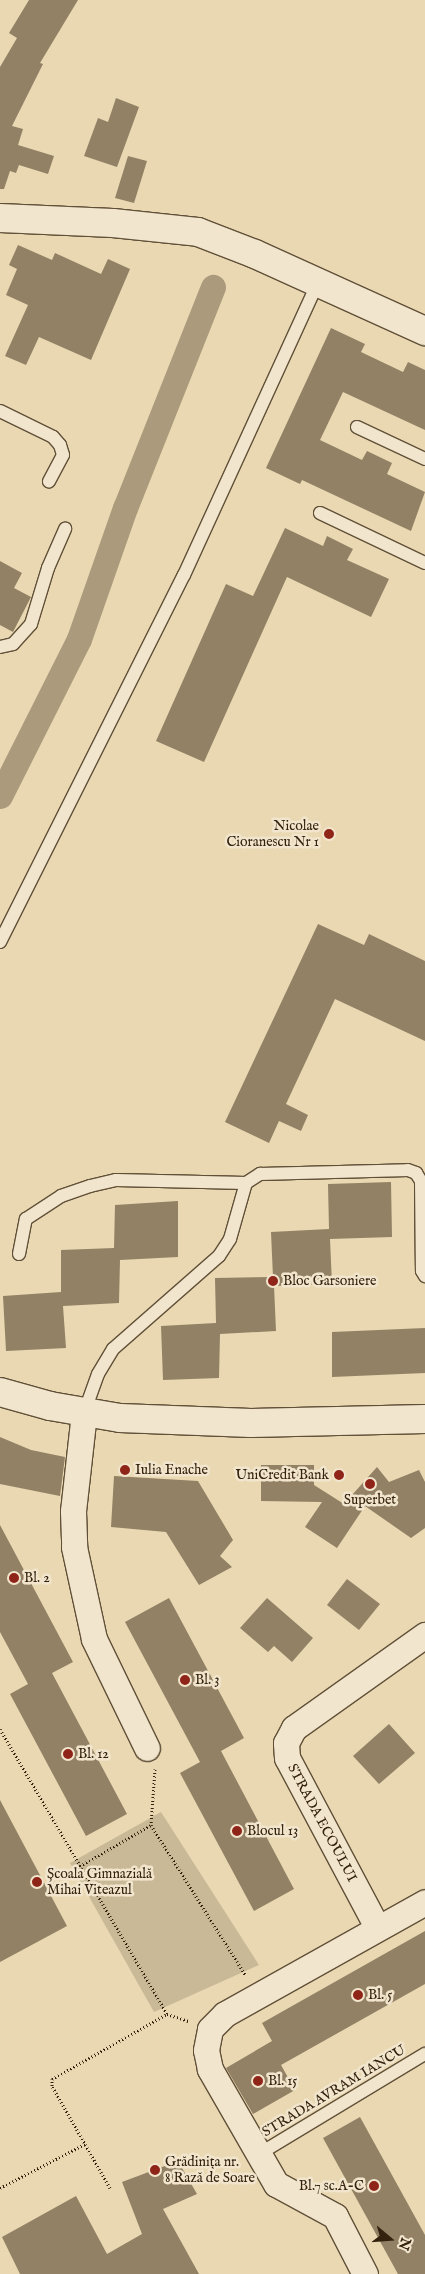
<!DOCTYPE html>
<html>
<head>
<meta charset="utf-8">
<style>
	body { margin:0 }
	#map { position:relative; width:425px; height:2274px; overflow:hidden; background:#e9d8b2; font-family:"IM FELL English",serif }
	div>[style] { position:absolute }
	.green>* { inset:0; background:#cab996 }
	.canal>* { height:25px; margin:-12.5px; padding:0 12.5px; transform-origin:12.5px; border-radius:12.5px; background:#ab9a7b }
	.building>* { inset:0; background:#928164 }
	.path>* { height:3px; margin-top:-1.5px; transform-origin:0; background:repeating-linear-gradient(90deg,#34220f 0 1px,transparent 0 3.5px) }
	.roads { filter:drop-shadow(1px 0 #615038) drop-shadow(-1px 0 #615038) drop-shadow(0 1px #615038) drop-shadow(0 -1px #615038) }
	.service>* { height:12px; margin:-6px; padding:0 6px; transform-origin:6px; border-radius:6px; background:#f1e6cd }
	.minor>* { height:25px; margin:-12.5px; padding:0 12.5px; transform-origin:12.5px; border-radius:12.5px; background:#f1e6cd }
	.tertiary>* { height:28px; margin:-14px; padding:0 14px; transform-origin:14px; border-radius:14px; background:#f1e6cd }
	.secondary>* { height:28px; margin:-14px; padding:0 14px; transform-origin:14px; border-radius:14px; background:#f1e6cd }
	.dots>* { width:14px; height:14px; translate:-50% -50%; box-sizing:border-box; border:2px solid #f1e6cd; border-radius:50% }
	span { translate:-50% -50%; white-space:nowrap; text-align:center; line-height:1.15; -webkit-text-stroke:5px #f1e6cd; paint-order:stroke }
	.poi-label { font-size:14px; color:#34220f }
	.right { translate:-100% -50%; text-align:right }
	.left { translate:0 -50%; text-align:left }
	.street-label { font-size:14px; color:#34220f }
	.north { position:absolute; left:365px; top:2214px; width:50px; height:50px; -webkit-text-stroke:4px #f1e6cd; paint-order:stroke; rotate:108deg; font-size:14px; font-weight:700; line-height:20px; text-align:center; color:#34220f }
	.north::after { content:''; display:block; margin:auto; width:18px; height:22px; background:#34220f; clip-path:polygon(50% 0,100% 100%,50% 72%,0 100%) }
</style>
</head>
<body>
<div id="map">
	<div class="green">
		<div style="clip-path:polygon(161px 1812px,259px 1965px,154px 2012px,70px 1863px)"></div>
	</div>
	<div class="canal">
		<div style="left:0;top:796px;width:176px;rotate:-63.3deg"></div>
		<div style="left:79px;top:639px;width:139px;rotate:-70.7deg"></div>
		<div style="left:125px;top:508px;width:238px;rotate:-68.3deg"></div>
	</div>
	<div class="building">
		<div style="clip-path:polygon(29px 0,78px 0,40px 63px,43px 64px,12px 126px,23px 129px,18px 145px,54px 156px,48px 174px,19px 165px,16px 173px,10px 171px,4px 189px,0 189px,0 67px,17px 38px,9px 33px)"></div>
		<div style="clip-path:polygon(116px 98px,139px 107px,117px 167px,84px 156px,98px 118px,108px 122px)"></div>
		<div style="clip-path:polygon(128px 156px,147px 161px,134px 203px,115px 198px)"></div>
		<div style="clip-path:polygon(18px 245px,52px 260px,55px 253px,101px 274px,108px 259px,130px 269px,91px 360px,39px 337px,26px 365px,5px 356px,28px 305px,6px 295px,17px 269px,9px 265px)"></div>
		<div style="clip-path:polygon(331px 328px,365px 344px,361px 352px,403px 372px,408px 362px,425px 370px,425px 430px,343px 392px,320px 440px,362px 460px,367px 451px,392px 463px,387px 474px,425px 492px,411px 531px,302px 480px,300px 484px,266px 468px)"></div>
		<div style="clip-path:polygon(285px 528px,323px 546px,327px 536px,353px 549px,347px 560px,389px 579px,371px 617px,287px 577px,204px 762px,156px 741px,226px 584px,253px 596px)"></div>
		<div style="clip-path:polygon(0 561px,22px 573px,14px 588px,31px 597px,13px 632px,0 625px)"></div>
		<div style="clip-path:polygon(318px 924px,364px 945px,369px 934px,425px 961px,425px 1041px,335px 999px,286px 1104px,308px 1115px,301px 1131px,279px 1121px,269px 1143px,225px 1122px)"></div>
		<div style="clip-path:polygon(391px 1182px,392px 1237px,330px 1239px,332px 1284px,274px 1286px,276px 1331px,220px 1334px,219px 1378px,163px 1380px,161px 1326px,216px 1323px,215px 1278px,273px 1277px,271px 1232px,329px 1229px,328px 1184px)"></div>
		<div style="clip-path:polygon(178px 1201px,178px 1257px,120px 1260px,119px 1303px,63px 1306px,66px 1348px,6px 1351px,3px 1296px,61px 1292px,61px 1250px,114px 1248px,115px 1205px)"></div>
		<div style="clip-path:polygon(425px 1328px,425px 1373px,332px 1377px,332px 1332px)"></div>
		<div style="clip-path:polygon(0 1437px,31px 1450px,65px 1457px,60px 1496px,0 1484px)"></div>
		<div style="clip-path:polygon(261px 1465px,314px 1465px,314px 1485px,344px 1504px,377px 1467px,389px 1482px,419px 1470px,425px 1482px,425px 1528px,411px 1538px,365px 1506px,337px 1548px,305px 1527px,322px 1502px,261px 1501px)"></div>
		<div style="clip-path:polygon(114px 1476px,198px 1481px,233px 1540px,220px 1556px,232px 1567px,199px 1585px,166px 1532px,111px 1527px)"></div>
		<div style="clip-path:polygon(0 1525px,73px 1662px,52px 1673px,127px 1814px,86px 1836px,10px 1694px,28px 1684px,0 1632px)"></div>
		<div style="clip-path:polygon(347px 1579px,380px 1604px,359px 1630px,327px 1605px)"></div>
		<div style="clip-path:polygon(169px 1598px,244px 1738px,221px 1751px,294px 1889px,254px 1911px,180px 1773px,200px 1762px,125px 1622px)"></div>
		<div style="clip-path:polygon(267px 1598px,313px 1638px,292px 1662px,274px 1646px,268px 1652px,240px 1628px)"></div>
		<div style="clip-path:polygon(389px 1724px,415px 1753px,379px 1784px,353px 1756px)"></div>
		<div style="clip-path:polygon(0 1800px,67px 1926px,0 1962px)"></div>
		<div style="clip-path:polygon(425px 1931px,425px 1984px,281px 2065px,295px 2090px,253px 2114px,226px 2068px,272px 2041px,262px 2023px)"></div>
		<div style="clip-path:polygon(360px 2117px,425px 2235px,425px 2274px,398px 2274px,323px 2138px)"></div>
		<div style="clip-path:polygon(178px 2161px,197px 2194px,163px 2209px,199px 2274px,20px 2274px,2px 2237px,76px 2196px,107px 2254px,142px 2234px,122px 2182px)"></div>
	</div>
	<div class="path">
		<div style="left:0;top:1729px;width:330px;rotate:59.6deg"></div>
		<div style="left:155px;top:1769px;width:56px;rotate:94.1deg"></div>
		<div style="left:151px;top:1825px;width:178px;rotate:57.8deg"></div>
		<div style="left:80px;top:1866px;width:82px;rotate:-30deg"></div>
		<div style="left:0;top:2188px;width:96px;rotate:-27.4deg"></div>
		<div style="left:110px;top:2188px;width:117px;rotate:-119.6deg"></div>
		<div style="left:52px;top:2086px;width:7px;rotate:-90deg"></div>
		<div style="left:52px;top:2079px;width:132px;rotate:-29.5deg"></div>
		<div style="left:167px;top:2014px;width:23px;rotate:18deg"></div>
	</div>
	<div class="roads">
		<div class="service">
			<div style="left:0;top:411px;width:59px;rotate:26.1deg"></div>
			<div style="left:53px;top:437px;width:11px;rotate:49deg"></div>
			<div style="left:60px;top:445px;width:10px;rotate:73deg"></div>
			<div style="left:63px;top:455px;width:30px;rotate:118deg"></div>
			<div style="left:357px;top:427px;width:75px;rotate:25.2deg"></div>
			<div style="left:320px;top:513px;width:116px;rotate:25.5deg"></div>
			<div style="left:0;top:647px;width:13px;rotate:-13deg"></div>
			<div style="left:13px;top:644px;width:27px;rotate:-48deg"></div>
			<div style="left:31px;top:624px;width:59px;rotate:-73.1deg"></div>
			<div style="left:48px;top:568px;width:43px;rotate:-66.4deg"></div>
			<div style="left:0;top:942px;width:411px;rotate:-63.4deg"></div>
			<div style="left:184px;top:575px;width:322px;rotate:-65.4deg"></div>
			<div style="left:19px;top:1254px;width:36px;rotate:-79deg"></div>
			<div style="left:26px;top:1219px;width:42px;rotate:-33.3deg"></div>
			<div style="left:61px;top:1196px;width:31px;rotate:-19deg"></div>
			<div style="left:90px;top:1186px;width:27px;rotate:-13deg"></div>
			<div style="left:116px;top:1180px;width:130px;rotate:1.3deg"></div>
			<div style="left:84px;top:1413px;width:41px;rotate:-70.3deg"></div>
			<div style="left:98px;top:1374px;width:29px;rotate:-59deg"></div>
			<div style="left:113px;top:1349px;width:141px;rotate:-41.3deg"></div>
			<div style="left:219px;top:1256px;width:20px;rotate:-57deg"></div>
			<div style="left:230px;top:1239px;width:58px;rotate:-74.1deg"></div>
			<div style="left:246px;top:1183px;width:17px;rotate:-33deg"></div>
			<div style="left:260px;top:1174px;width:148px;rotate:-1.5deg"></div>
			<div style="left:408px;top:1170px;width:9px;rotate:21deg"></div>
			<div style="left:416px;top:1173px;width:9px;rotate:58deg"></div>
			<div style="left:421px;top:1181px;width:90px;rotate:89.4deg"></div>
			<div style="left:422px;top:1271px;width:6px;rotate:59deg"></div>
			<div style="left:259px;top:2154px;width:194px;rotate:-31.1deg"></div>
		</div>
		<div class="minor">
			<div style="left:84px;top:1413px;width:99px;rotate:96.4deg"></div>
			<div style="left:73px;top:1511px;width:36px;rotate:88deg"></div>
			<div style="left:74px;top:1547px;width:94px;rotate:77.7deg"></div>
			<div style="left:94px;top:1639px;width:121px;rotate:64.1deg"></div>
			<div style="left:377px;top:1927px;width:191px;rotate:-118deg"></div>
			<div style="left:287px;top:1758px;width:15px;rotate:-94deg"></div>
			<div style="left:286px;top:1743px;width:17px;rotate:-62deg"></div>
			<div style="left:294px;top:1728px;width:161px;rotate:-35.4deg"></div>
			<div style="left:365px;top:2274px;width:65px;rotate:-117.3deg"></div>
			<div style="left:335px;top:2216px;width:67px;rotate:-151.5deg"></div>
			<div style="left:276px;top:2184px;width:133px;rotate:-119.9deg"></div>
			<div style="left:210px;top:2069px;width:19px;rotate:-102deg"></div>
			<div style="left:206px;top:2050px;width:21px;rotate:-79deg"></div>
			<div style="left:210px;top:2029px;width:21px;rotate:-45deg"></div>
			<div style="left:225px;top:2014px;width:229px;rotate:-29.2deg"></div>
		</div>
		<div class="tertiary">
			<div style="left:0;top:218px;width:113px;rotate:2.5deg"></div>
			<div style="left:113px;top:223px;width:85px;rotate:6deg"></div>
			<div style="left:198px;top:232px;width:61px;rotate:21.1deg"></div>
			<div style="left:255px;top:254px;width:187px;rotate:24.4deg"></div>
		</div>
		<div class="secondary">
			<div style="left:0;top:1392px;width:52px;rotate:15.6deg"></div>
			<div style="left:50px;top:1406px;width:71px;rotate:9.7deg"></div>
			<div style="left:120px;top:1418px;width:131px;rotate:2.2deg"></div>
			<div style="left:251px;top:1423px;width:174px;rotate:-1.3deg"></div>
		</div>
	</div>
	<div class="dots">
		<div style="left:329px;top:834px;background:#8f2418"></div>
		<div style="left:273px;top:1281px;background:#8f2418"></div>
		<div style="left:125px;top:1470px;background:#8f2418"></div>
		<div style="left:339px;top:1475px;background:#8f2418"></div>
		<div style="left:370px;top:1484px;background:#8f2418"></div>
		<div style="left:14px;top:1578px;background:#8f2418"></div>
		<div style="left:185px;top:1680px;background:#8f2418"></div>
		<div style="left:68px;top:1754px;background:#8f2418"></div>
		<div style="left:237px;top:1831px;background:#8f2418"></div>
		<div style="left:37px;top:1882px;background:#8f2418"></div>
		<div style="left:358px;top:1995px;background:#8f2418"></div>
		<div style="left:258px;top:2081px;background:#8f2418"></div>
		<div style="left:155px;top:2170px;background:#8f2418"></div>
		<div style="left:374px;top:2186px;background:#8f2418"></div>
	</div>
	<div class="poi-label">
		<span class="right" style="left:319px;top:834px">Nicolae<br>Cioranescu Nr 1</span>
		<span class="left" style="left:283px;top:1281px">Bloc Garsoniere</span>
		<span class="left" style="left:135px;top:1470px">Iulia Enache</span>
		<span class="right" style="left:329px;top:1475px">UniCredit Bank</span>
		<span style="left:370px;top:1500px">Superbet</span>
		<span class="left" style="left:24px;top:1578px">Bl. 2</span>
		<span class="left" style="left:195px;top:1680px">Bl. 3</span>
		<span class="left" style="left:78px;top:1754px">Bl. 12</span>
		<span class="left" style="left:247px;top:1831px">Blocul 13</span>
		<span class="left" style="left:47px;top:1882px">Școala Gimnazială<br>Mihai Viteazul</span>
		<span class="left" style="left:368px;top:1995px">Bl. 5</span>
		<span class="left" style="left:268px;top:2081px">Bl. 15</span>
		<span class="left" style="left:165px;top:2170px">Grădiniţa nr.<br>8 Rază de Soare</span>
		<span class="right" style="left:364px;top:2186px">Bl.7 sc.A-C</span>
	</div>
	<div class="street-label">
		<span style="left:322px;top:1823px;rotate:62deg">STRADA ECOULUI</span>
		<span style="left:334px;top:2091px;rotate:-31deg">STRADA AVRAM IANCU</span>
	</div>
	<div class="north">N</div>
</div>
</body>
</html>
